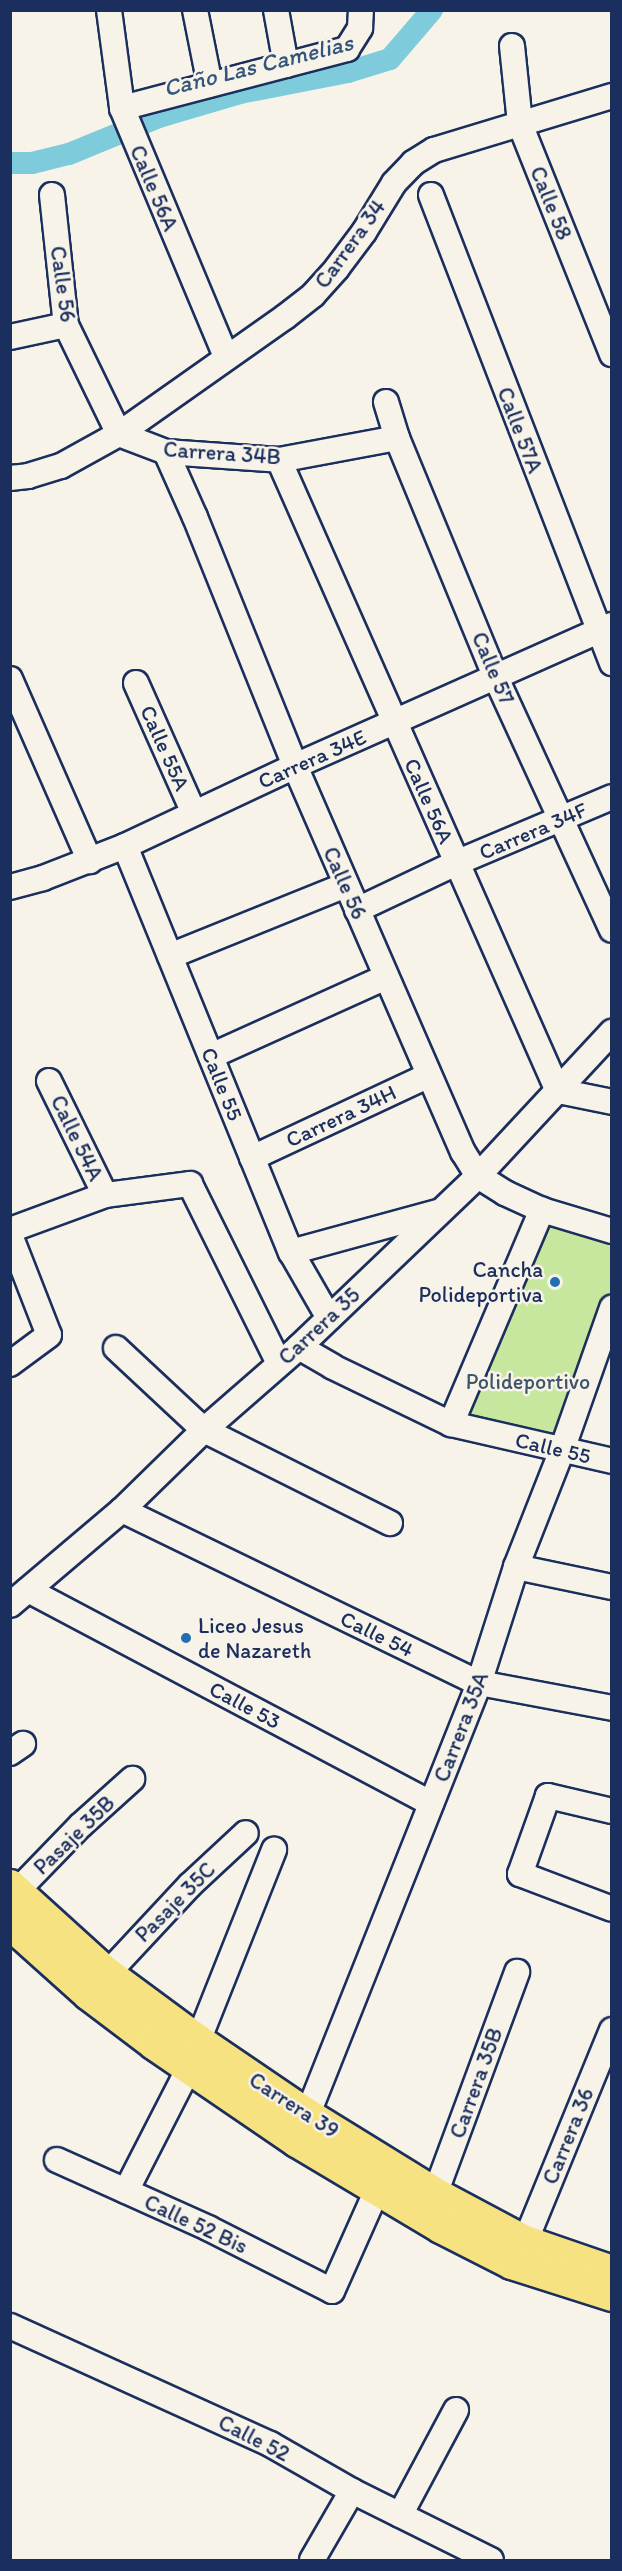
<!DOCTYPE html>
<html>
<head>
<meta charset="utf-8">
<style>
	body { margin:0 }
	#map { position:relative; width:622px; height:2571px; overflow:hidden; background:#f7f3e8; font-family:Itim,sans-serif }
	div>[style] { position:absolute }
	.green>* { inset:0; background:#c7e79f }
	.canal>* { height:22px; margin:-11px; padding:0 11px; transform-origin:11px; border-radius:11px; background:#7eccdb }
	.roads { filter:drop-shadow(2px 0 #1b2f5e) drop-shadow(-2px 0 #1b2f5e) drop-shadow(0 2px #1b2f5e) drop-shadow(0 -2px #1b2f5e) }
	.minor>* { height:24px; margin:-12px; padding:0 12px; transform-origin:12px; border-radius:12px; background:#f7f3e8 }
	.major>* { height:32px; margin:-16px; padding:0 16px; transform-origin:16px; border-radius:16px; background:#f7e281 }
	.dots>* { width:16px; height:16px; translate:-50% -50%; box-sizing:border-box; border:3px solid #f7f3e8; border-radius:50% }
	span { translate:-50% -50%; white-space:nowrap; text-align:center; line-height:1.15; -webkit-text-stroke:5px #f7f3e8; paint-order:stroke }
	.street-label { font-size:22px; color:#1b2f5e }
	.poi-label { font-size:22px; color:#1b2f5e }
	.right { translate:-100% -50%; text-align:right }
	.left { translate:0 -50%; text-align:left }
	.park-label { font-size:22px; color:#3d546b }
	.water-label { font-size:24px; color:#34567d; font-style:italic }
	.frame { position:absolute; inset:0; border:12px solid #1b2f5e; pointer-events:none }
</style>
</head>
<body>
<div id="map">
	<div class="green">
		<div style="clip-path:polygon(542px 1210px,611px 1231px,611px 1308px,562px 1450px,451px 1424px)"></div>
	</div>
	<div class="canal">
		<div style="left:10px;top:163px;width:22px"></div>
		<div style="left:32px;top:163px;width:38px;rotate:-14deg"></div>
		<div style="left:69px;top:154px;width:97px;rotate:-22.3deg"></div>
		<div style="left:159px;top:117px;width:84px;rotate:-16.5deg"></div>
		<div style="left:240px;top:93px;width:110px;rotate:-11deg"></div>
		<div style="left:348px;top:72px;width:44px;rotate:-17.2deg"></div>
		<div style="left:390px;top:59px;width:65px;rotate:-49.4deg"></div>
	</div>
	<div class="roads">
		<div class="minor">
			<div style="left:109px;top:10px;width:99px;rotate:82.4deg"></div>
			<div style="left:122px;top:108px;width:270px;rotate:67.3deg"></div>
			<div style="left:195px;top:10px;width:76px;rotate:78.7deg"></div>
			<div style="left:276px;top:10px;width:56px;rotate:79.7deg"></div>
			<div style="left:512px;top:46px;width:78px;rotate:84.1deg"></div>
			<div style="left:520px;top:124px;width:248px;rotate:68.2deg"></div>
			<div style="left:122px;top:108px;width:233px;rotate:-14.7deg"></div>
			<div style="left:347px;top:49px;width:25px;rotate:-58deg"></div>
			<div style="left:360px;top:28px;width:18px;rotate:-87deg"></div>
			<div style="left:52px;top:195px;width:131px;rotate:83.9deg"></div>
			<div style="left:66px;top:325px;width:121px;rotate:64.1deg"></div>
			<div style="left:119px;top:434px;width:50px;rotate:21deg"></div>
			<div style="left:166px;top:452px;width:113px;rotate:4deg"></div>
			<div style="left:279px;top:460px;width:120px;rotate:-10.6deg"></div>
			<div style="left:431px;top:195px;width:502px;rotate:68.86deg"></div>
			<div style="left:10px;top:337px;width:57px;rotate:-12.1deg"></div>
			<div style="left:386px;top:402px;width:38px;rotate:73deg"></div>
			<div style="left:397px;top:438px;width:260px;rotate:67.6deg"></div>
			<div style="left:496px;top:678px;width:277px;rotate:65.3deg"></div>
			<div style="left:166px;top:452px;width:71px;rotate:66deg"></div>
			<div style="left:195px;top:517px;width:268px;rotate:68.1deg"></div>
			<div style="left:295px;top:766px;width:421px;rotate:66.5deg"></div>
			<div style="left:463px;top:1152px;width:28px;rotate:58deg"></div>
			<div style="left:478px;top:1176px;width:32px;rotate:32deg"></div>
			<div style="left:505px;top:1193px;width:41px;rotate:24.7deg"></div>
			<div style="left:542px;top:1210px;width:73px;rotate:16.7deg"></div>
			<div style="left:279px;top:460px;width:690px;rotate:66.15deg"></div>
			<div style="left:558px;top:1091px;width:55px;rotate:11.5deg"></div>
			<div style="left:10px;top:478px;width:18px;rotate:-6deg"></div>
			<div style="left:28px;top:476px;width:34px;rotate:-17deg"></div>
			<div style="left:61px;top:466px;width:66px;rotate:-28.9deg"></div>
			<div style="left:119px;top:434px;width:203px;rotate:-35.2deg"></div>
			<div style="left:285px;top:317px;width:36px;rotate:-38deg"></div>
			<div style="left:313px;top:295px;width:36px;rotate:-48deg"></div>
			<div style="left:337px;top:268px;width:45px;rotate:-53.1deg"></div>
			<div style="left:364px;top:232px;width:57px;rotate:-58.5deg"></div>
			<div style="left:394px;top:183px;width:28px;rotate:-46deg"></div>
			<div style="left:413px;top:163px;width:25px;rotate:-32deg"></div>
			<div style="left:434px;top:150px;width:186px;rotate:-16.9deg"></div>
			<div style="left:10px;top:679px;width:199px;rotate:66.3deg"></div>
			<div style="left:136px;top:683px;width:142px;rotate:66deg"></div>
			<div style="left:125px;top:846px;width:439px;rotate:67.8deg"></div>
			<div style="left:291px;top:1252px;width:76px;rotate:60.1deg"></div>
			<div style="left:10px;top:887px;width:34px;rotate:-15deg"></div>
			<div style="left:43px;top:878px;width:88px;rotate:-21.3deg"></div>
			<div style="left:125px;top:846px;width:188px;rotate:-25.2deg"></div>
			<div style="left:295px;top:766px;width:347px;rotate:-24deg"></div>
			<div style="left:357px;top:910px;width:110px;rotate:-25.4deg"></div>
			<div style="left:456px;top:863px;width:169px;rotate:-22.9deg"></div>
			<div style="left:170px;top:956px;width:190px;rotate:-22deg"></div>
			<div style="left:211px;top:1056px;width:192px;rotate:-24.3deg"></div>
			<div style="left:49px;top:1081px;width:127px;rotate:63.8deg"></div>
			<div style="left:252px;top:1158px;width:195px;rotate:-25.1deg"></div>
			<div style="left:10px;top:1230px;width:101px;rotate:-20.2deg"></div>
			<div style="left:105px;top:1195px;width:86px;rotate:-7.4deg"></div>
			<div style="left:190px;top:1184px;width:200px;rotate:63.6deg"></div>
			<div style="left:10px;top:1235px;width:107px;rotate:68.7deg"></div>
			<div style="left:49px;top:1335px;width:49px;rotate:143.4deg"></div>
			<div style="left:291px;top:1252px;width:151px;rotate:-15.3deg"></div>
			<div style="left:299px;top:1347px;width:39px;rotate:30deg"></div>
			<div style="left:333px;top:1367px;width:131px;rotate:25.8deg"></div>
			<div style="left:451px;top:1424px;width:165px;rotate:12.9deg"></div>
			<div style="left:116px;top:1348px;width:120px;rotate:43deg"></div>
			<div style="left:204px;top:1430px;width:208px;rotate:26.6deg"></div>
			<div style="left:451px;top:1424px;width:233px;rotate:-67deg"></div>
			<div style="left:122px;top:1510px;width:397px;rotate:25.9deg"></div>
			<div style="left:479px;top:1683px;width:135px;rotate:10.6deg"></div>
			<div style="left:516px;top:1567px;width:98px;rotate:11.8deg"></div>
			<div style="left:28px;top:1590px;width:456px;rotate:27.9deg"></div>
			<div style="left:10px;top:1605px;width:147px;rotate:-40.3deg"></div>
			<div style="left:122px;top:1510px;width:115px;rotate:-44.3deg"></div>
			<div style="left:204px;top:1430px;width:126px;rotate:-41.1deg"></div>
			<div style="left:299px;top:1347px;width:248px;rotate:-43.7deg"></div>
			<div style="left:478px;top:1176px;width:197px;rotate:-47.1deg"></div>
			<div style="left:10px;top:1753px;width:16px;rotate:-35deg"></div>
			<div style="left:612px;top:1811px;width:66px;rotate:-166.8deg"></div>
			<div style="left:548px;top:1796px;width:83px;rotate:109.7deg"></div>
			<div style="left:520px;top:1874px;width:98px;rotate:20.8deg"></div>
			<div style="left:16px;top:1892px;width:93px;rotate:-45.9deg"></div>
			<div style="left:81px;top:1825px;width:69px;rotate:-42deg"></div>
			<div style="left:107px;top:1974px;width:122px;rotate:-47deg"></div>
			<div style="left:190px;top:1885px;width:76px;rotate:-42.9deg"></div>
			<div style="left:198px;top:2041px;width:206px;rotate:-68.3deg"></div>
			<div style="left:301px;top:2131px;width:482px;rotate:-68.3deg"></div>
			<div style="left:479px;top:1683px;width:122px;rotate:-72.3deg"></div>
			<div style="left:516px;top:1567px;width:126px;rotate:-68.5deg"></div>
			<div style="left:562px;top:1450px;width:151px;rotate:-70.6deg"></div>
			<div style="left:57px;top:2160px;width:166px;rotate:24.2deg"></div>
			<div style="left:208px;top:2228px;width:139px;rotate:26.9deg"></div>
			<div style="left:332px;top:2291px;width:111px;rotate:-66deg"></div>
			<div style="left:126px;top:2191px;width:138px;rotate:-62.9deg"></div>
			<div style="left:435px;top:2194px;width:237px;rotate:-69.7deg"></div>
			<div style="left:525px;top:2242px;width:229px;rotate:-67.7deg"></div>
			<div style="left:10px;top:2326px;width:286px;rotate:24.4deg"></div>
			<div style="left:270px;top:2444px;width:95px;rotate:29.8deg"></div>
			<div style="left:352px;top:2491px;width:155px;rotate:26.4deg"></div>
			<div style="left:400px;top:2515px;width:119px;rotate:-61.9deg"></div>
			<div style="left:312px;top:2560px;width:80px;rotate:-59.9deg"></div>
		</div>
		<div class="major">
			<div style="left:10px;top:1886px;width:131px;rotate:42.2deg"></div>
			<div style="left:107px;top:1974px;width:113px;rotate:36.4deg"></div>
			<div style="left:198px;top:2041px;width:132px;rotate:34.2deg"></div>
			<div style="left:307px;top:2115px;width:150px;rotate:31.7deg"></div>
			<div style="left:435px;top:2194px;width:102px;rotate:28.1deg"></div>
			<div style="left:525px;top:2242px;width:92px;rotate:19deg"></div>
			<div style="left:10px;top:1923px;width:106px;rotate:41.9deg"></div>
			<div style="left:89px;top:1994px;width:83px;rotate:37.1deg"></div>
			<div style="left:155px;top:2044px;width:172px;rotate:34.3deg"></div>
			<div style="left:297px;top:2141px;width:168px;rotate:30.8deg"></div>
			<div style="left:441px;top:2227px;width:80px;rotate:26.9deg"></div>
			<div style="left:512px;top:2263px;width:105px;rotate:17.7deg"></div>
		</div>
	</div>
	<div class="dots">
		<div style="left:555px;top:1282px;background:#1f6fb2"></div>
		<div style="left:186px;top:1638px;background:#1f6fb2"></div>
	</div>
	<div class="street-label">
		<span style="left:154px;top:188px;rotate:67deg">Calle 56A</span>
		<span style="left:551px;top:203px;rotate:68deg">Calle 58</span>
		<span style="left:350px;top:244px;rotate:-54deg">Carrera 34</span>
		<span style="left:63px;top:284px;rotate:82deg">Calle 56</span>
		<span style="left:520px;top:430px;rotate:69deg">Calle 57A</span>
		<span style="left:222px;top:453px;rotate:4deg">Carrera 34B</span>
		<span style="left:493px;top:668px;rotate:67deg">Calle 57</span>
		<span style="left:165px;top:748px;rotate:66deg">Calle 55A</span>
		<span style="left:312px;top:759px;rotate:-24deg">Carrera 34E</span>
		<span style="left:429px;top:801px;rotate:66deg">Calle 56A</span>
		<span style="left:533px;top:831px;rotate:-23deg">Carrera 34F</span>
		<span style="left:345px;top:883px;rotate:66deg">Calle 56</span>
		<span style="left:222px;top:1084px;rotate:68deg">Calle 55</span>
		<span style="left:341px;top:1116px;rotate:-25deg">Carrera 34H</span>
		<span style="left:77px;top:1138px;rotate:64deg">Calle 54A</span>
		<span style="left:319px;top:1326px;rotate:-43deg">Carrera 35</span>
		<span style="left:553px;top:1448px;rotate:13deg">Calle 55</span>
		<span style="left:377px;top:1634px;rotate:26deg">Calle 54</span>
		<span style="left:245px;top:1705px;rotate:28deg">Calle 53</span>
		<span style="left:461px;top:1727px;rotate:-69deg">Carrera 35A</span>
		<span style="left:74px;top:1835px;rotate:-44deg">Pasaje 35B</span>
		<span style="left:175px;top:1902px;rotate:-45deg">Pasaje 35C</span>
		<span style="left:476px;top:2083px;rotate:-70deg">Carrera 35B</span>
		<span style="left:294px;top:2105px;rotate:33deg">Carrera 39</span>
		<span style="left:568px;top:2136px;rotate:-68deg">Carrera 36</span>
		<span style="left:196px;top:2224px;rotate:25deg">Calle 52 Bis</span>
		<span style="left:254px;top:2438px;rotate:27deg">Calle 52</span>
	</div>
	<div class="poi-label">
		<span class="right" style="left:543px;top:1282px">Cancha<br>Polideportiva</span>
		<span class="left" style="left:198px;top:1638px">Liceo Jesus<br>de Nazareth</span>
	</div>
	<div class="park-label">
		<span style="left:528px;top:1382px">Polideportivo</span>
	</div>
	<div class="water-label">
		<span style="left:258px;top:65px;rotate:-14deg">Caño Las Camelias</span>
	</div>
	<div class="frame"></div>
</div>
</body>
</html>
